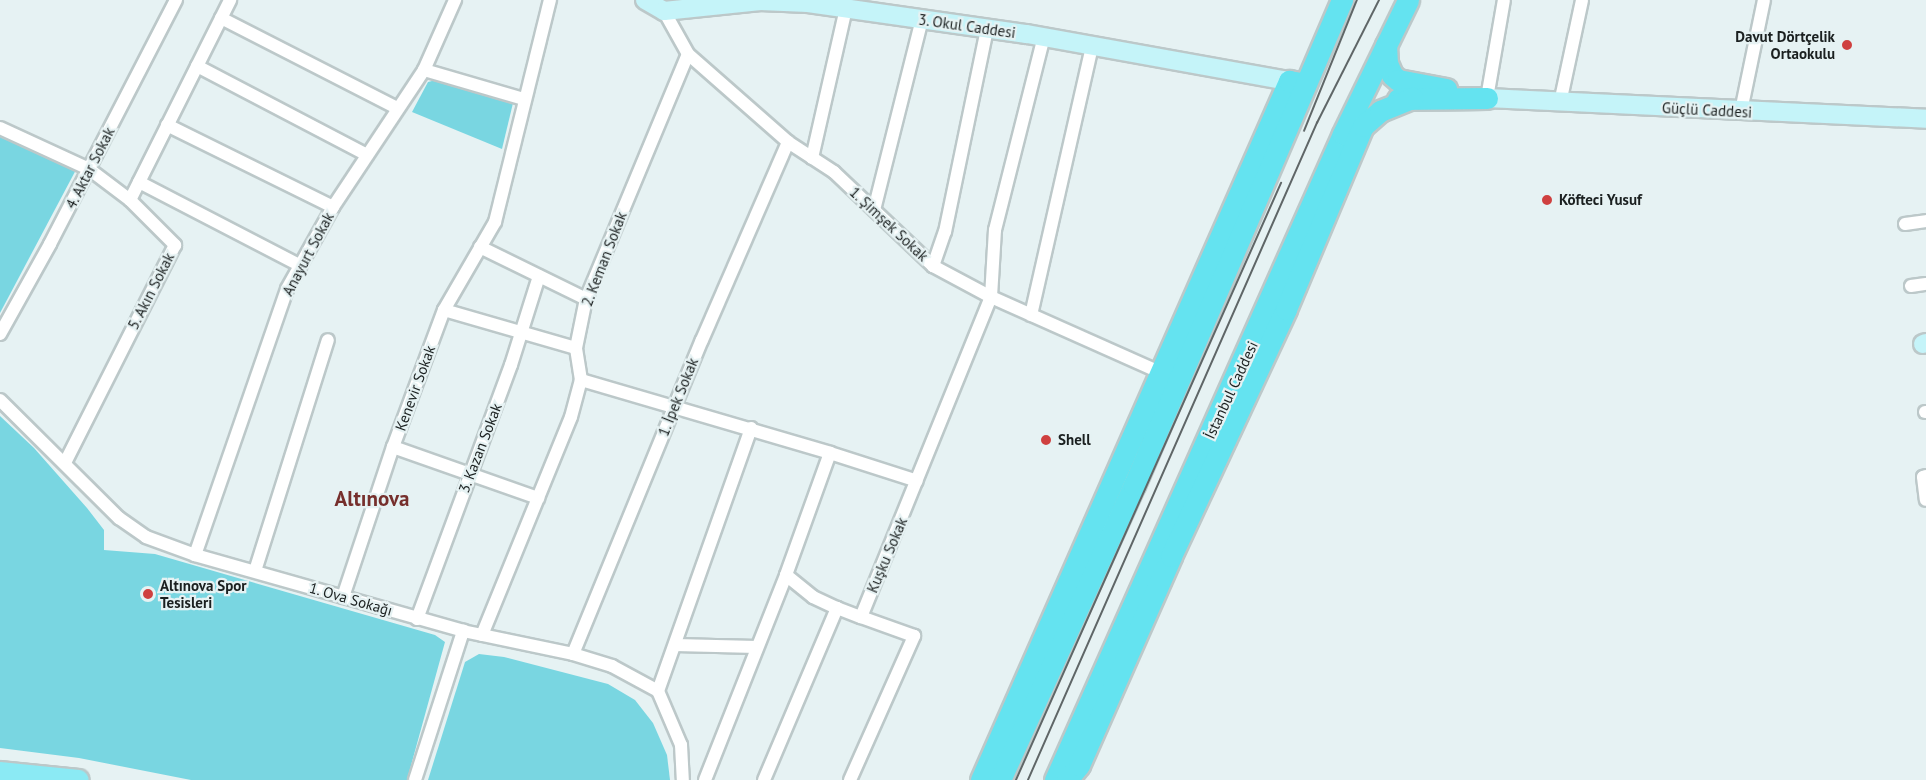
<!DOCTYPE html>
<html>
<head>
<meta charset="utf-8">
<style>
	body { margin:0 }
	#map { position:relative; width:1926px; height:780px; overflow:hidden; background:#e6f2f3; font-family:"PT Sans",sans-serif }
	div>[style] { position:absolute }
	.green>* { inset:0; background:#79d6e1 }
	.roads { filter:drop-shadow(2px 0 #bcc8c9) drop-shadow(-2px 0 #bcc8c9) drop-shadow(0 2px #bcc8c9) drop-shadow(0 -2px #bcc8c9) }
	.minor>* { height:12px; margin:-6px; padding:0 6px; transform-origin:6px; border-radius:6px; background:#fff }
	.secondary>* { height:18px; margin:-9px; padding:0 9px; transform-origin:9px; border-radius:9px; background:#c5f4f9 }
	.primary>* { height:20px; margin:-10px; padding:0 10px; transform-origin:10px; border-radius:10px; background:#8beaf4 }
	.trunk>* { height:21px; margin:-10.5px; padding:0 10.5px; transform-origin:10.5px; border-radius:10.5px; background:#64e3f0 }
	.tram>* { height:1.5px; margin:-0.75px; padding:0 0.75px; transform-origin:0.75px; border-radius:0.75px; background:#5f6667 }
	.dots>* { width:16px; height:16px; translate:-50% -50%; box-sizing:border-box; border:3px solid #e6f2f3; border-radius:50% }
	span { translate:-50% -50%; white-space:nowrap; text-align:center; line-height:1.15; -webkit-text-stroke:4.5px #e6f2f3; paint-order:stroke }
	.street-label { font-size:15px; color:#1b2020 }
	.poi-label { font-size:15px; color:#1b2020; font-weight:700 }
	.right { translate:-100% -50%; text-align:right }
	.left { translate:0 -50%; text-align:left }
	.district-label { font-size:21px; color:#762f2c; font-weight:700 }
</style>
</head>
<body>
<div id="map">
	<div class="green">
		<div style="clip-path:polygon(436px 80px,513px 103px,502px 149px,412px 112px,428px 82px)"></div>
		<div style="clip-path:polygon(0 133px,78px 166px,0 313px)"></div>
		<div style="clip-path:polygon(0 416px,34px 448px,87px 508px,104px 530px,104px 550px,155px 554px,435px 635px,445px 642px,407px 780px,191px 780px,79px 758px,0 748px)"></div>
		<div style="clip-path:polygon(479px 654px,504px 657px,608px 684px,635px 700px,653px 723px,667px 755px,670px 780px,428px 780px,465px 662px)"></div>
	</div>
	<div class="roads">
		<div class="minor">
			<div style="left:664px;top:11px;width:49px;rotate:60.8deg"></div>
			<div style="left:688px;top:54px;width:133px;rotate:41.3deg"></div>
			<div style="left:788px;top:142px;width:55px;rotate:33.1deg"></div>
			<div style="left:834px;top:172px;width:137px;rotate:43.5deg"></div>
			<div style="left:933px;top:266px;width:66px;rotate:28.1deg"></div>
			<div style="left:991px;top:297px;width:187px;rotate:24deg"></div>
			<div style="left:221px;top:18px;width:198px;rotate:27.1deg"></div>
			<div style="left:197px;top:66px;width:192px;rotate:27.6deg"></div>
			<div style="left:424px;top:70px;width:77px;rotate:-66.1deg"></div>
			<div style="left:1487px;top:98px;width:99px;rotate:-80.2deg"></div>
			<div style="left:1560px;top:103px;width:105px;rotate:-77.9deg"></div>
			<div style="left:1741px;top:111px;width:113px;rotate:-78.3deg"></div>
			<div style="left:167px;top:125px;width:185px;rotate:26.3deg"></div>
			<div style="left:0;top:128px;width:98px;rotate:24.7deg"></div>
			<div style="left:89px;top:169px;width:51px;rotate:37.1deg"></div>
			<div style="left:130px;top:200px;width:64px;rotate:45deg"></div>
			<div style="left:175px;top:245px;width:244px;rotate:116.8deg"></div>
			<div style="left:812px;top:158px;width:154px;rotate:-77.2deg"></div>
			<div style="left:139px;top:182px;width:182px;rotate:27.4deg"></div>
			<div style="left:130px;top:200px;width:224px;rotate:-63.4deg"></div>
			<div style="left:874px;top:210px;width:197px;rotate:-75.9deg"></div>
			<div style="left:1905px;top:224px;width:21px;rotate:-8deg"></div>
			<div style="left:480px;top:247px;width:118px;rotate:26.1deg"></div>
			<div style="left:933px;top:266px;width:36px;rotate:-71deg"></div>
			<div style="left:945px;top:232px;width:207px;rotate:-78.3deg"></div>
			<div style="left:1911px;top:286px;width:15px;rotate:-8deg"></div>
			<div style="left:444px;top:310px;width:102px;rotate:-59.9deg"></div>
			<div style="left:495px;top:222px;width:229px;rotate:-76.1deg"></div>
			<div style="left:1031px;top:315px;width:276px;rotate:-77.2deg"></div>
			<div style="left:0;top:334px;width:103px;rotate:-60.9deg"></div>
			<div style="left:50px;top:244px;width:275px;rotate:-62.7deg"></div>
			<div style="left:581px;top:380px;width:259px;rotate:16.3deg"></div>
			<div style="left:0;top:400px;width:168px;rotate:44.8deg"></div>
			<div style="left:119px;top:518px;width:33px;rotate:35deg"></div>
			<div style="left:146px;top:537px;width:52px;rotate:20.2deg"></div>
			<div style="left:195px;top:555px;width:279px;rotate:15.8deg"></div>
			<div style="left:463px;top:631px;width:112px;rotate:11.8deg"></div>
			<div style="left:573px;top:654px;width:41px;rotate:17.1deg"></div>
			<div style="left:612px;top:666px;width:52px;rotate:28.5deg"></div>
			<div style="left:658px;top:691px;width:59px;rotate:66.9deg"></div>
			<div style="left:681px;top:745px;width:35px;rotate:87deg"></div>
			<div style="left:1925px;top:412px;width:1px"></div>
			<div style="left:393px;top:447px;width:154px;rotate:19.4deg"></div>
			<div style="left:1926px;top:476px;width:3px;rotate:162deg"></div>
			<div style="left:1923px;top:477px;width:23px;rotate:83deg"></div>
			<div style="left:195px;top:555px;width:281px;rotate:-70.9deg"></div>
			<div style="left:287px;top:289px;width:94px;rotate:-60.7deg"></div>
			<div style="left:333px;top:207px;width:164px;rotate:-56.4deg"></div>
			<div style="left:424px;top:70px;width:104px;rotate:16.2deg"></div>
			<div style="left:255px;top:571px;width:242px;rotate:-72.5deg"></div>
			<div style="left:786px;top:575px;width:35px;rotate:39deg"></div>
			<div style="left:813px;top:597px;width:26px;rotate:25deg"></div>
			<div style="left:343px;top:597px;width:158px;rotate:-71.6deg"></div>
			<div style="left:393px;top:447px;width:146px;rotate:-69.6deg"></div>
			<div style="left:444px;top:310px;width:137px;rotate:16.1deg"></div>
			<div style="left:417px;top:619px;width:271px;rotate:-69.7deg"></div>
			<div style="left:511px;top:365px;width:93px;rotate:-72.5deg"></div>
			<div style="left:482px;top:635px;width:235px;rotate:-67.8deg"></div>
			<div style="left:571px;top:417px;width:38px;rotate:-75deg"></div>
			<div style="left:581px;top:380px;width:32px;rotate:-99deg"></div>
			<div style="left:576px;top:348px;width:50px;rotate:-78.5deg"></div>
			<div style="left:586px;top:299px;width:265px;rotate:-67.4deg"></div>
			<div style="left:675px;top:645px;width:82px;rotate:1.4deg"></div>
			<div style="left:573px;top:654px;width:339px;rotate:-67.7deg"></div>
			<div style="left:702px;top:340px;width:216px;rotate:-66.5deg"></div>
			<div style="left:658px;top:691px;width:279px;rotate:-70.5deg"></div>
			<div style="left:415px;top:780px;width:157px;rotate:-72.1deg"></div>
			<div style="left:705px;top:780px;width:220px;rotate:-68.4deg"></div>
			<div style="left:786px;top:575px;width:130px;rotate:-70.2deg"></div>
			<div style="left:830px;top:453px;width:91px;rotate:17.8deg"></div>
			<div style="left:764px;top:780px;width:187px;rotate:-67deg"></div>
			<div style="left:837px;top:608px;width:26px;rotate:21deg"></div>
			<div style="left:861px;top:617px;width:345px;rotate:-67.9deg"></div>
			<div style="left:991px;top:297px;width:67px;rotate:-86.6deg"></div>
			<div style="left:995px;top:230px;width:199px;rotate:-75.8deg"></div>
			<div style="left:850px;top:780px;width:158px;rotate:-66deg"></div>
			<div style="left:914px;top:636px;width:56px;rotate:-160.3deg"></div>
		</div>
		<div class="secondary">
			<div style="left:645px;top:0;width:22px;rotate:30deg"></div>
			<div style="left:664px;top:11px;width:97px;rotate:-5.9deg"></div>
			<div style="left:760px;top:1px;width:48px;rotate:2.4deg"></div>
			<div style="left:808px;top:3px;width:221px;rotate:8.1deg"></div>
			<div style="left:1027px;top:34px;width:266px;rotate:10.2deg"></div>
			<div style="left:1487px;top:98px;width:440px;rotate:2.7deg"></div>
			<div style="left:1923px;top:344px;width:3px;rotate:-18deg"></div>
		</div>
		<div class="primary">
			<div style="left:0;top:772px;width:79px;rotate:5.8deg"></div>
		</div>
		<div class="trunk">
			<div style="left:1386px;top:45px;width:18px;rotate:87deg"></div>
			<div style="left:1387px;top:63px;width:13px;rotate:67deg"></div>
			<div style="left:1392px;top:75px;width:8px;rotate:40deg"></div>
			<div style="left:1398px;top:80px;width:49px;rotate:10.6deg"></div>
			<div style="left:1398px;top:99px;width:89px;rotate:-0.6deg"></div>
			<div style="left:981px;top:780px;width:764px;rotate:-66.22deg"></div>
			<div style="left:1289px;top:81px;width:17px;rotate:10deg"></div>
			<div style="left:1000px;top:780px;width:324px;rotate:-65.6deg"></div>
			<div style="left:1134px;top:485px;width:528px;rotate:-66.79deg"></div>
			<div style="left:1055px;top:780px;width:707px;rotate:-65.97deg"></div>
			<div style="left:1343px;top:134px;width:149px;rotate:-64.1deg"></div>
			<div style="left:1067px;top:780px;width:19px;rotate:-51deg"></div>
			<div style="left:1079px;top:765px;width:228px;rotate:-66.2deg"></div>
			<div style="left:1171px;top:556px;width:272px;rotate:-65deg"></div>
			<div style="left:1286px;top:309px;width:199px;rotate:-67.2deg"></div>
			<div style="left:1363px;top:126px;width:23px;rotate:-41deg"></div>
			<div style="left:1380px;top:111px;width:35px;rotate:-22deg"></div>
		</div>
	</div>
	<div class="tram">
		<div style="left:1304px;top:131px;width:141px;rotate:-68deg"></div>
		<div style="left:1016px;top:780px;width:653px;rotate:-66.06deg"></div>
		<div style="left:1028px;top:780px;width:718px;rotate:-66.26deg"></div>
		<div style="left:1317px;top:123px;width:138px;rotate:-63.2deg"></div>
	</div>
	<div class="dots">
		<div style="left:1847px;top:45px;background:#cf403f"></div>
		<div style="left:1547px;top:200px;background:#cf403f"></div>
		<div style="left:1046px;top:440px;background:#cf403f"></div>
		<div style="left:148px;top:594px;background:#cf403f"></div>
	</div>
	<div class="street-label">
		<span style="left:967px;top:26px;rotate:8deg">3. Okul Caddesi</span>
		<span style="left:1707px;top:110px;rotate:3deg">Güçlü Caddesi</span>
		<span style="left:90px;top:168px;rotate:-63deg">4. Aktar Sokak</span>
		<span style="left:889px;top:224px;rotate:43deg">1. Şimşek Sokak</span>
		<span style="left:308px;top:254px;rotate:-62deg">Anayurt Sokak</span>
		<span style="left:604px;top:259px;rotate:-69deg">2. Keman Sokak</span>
		<span style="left:151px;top:291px;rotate:-63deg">5. Akın Sokak</span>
		<span style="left:415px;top:388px;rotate:-70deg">Kenevir Sokak</span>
		<span style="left:1231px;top:390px;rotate:-65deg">İstanbul Caddesi</span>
		<span style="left:678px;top:397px;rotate:-68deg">1. İpek Sokak</span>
		<span style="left:480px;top:448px;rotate:-69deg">3. Kazan Sokak</span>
		<span style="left:887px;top:555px;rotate:-67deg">Kuşku Sokak</span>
		<span style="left:351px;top:599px;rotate:16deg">1. Ova Sokağı</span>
	</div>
	<div class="poi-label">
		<span class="right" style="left:1835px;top:45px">Davut Dörtçelik<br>Ortaokulu</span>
		<span class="left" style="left:1559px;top:200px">Köfteci Yusuf</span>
		<span class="left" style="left:1058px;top:440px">Shell</span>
		<span class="left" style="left:160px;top:594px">Altınova Spor<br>Tesisleri</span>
	</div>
	<div class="district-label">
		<span style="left:372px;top:499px">Altınova</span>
	</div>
</div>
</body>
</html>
